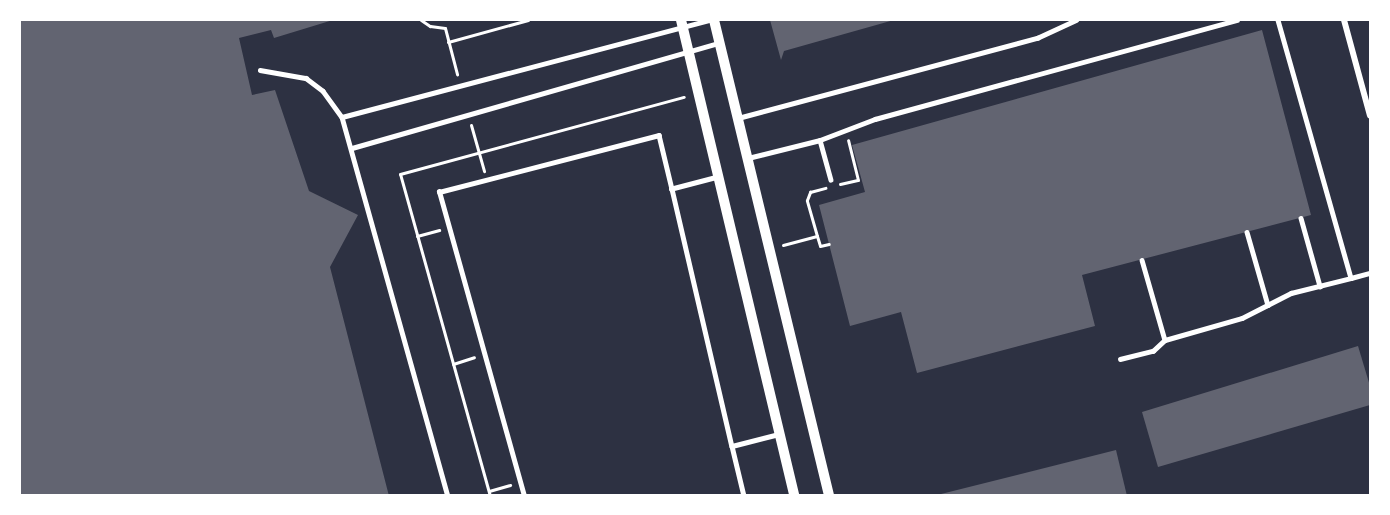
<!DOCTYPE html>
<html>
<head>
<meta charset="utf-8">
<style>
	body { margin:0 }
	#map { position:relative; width:1390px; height:515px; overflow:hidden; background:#2d3142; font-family:Bitter,serif }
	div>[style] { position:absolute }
	.building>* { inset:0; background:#626471 }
	.path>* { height:3px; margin:-1.5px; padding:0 1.5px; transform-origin:1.5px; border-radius:1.5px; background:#fff }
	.service>* { height:4.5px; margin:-2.25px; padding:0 2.25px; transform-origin:2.25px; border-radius:2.25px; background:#fff }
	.minor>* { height:6px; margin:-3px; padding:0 3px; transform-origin:3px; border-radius:3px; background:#fff }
	.tertiary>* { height:10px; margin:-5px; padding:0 5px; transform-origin:5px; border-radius:5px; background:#fff }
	span { translate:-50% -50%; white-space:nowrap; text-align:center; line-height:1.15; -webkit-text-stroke:5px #fff; paint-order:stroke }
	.frame { position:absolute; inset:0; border:21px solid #fff; pointer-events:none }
</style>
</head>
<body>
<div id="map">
	<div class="building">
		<div style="clip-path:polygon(20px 20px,333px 20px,274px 38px,271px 30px,239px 38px,252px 95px,275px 90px,309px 191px,358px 215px,330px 267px,389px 496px,20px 496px)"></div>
		<div style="clip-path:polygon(770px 20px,894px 20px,784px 51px,781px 60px)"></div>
		<div style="clip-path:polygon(1262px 30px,1311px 215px,1082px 275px,1095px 326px,917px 373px,901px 312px,850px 326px,819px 205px,865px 192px,852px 145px)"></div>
		<div style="clip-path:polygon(1358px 346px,1370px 386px,1370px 405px,1158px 467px,1142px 412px)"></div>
		<div style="clip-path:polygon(1116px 450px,1127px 496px,937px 496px,937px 495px)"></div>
	</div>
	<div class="path">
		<div style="left:421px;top:20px;width:11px;rotate:34deg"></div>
		<div style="left:430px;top:26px;width:15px;rotate:8deg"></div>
		<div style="left:445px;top:28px;width:48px;rotate:75.4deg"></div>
		<div style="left:448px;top:42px;width:83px;rotate:-15.4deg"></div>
		<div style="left:471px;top:125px;width:48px;rotate:74.2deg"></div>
		<div style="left:840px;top:184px;width:18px;rotate:-13deg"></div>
		<div style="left:858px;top:180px;width:41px;rotate:-104deg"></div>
		<div style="left:417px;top:236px;width:23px;rotate:-15deg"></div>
		<div style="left:817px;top:236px;width:10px;rotate:73deg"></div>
		<div style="left:820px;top:246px;width:9px;rotate:-13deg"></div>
		<div style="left:783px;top:245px;width:35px;rotate:-15deg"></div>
		<div style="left:817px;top:236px;width:37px;rotate:-106deg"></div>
		<div style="left:807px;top:200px;width:9px;rotate:-69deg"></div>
		<div style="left:810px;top:192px;width:16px;rotate:-15deg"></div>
		<div style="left:453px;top:364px;width:22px;rotate:-18deg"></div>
		<div style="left:489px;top:491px;width:22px;rotate:-16deg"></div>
		<div style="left:490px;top:496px;width:334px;rotate:-105.6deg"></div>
		<div style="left:400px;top:174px;width:294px;rotate:-15.2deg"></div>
	</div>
	<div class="service">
		<div style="left:1278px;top:20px;width:268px;rotate:74.2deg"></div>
		<div style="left:1351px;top:278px;width:20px;rotate:-15deg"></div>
		<div style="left:260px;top:70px;width:47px;rotate:9.9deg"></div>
		<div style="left:306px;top:78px;width:21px;rotate:37deg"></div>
		<div style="left:323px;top:91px;width:32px;rotate:54deg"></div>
		<div style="left:342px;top:117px;width:394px;rotate:74.4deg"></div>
		<div style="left:342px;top:117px;width:379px;rotate:-14.8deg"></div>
		<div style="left:738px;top:118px;width:310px;rotate:-15deg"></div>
		<div style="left:1037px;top:38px;width:43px;rotate:-24.8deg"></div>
		<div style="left:820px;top:140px;width:59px;rotate:-20.9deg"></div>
		<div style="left:875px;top:119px;width:375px;rotate:-15.3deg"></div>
		<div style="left:352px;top:148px;width:382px;rotate:-16deg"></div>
		<div style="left:748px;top:158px;width:74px;rotate:-14deg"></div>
		<div style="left:820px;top:140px;width:41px;rotate:74.6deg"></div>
		<div style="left:718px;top:177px;width:48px;rotate:165.4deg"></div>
		<div style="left:672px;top:189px;width:264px;rotate:76.9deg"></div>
		<div style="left:732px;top:446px;width:49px;rotate:-14.3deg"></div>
		<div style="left:1301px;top:218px;width:71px;rotate:74.4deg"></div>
		<div style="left:1247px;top:232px;width:76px;rotate:74deg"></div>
		<div style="left:1142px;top:260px;width:83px;rotate:74deg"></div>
		<div style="left:1120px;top:359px;width:34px;rotate:-14deg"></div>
		<div style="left:1153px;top:351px;width:16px;rotate:-43deg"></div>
		<div style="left:1165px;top:340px;width:80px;rotate:-15.9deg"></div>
		<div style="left:1242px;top:318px;width:55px;rotate:-27deg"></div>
		<div style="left:1291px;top:293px;width:62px;rotate:-14deg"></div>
		<div style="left:732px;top:446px;width:51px;rotate:76.5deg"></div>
		<div style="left:524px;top:496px;width:316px;rotate:-105.6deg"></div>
		<div style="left:439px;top:192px;width:227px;rotate:-14.5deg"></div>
		<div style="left:659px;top:135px;width:56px;rotate:76.5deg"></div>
	</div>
	<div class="minor">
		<div style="left:1344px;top:20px;width:99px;rotate:74.8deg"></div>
	</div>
	<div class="tertiary">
		<div style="left:681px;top:20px;width:489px;rotate:76.6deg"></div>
		<div style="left:714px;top:20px;width:490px;rotate:76.4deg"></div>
	</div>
	<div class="frame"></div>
</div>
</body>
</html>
